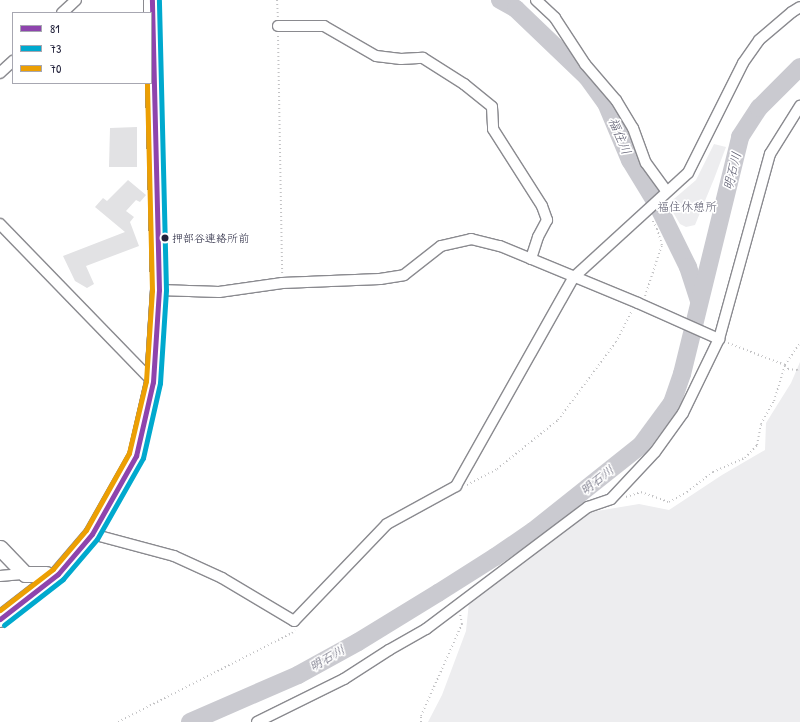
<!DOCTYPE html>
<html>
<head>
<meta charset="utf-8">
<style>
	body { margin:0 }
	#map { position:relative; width:800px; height:722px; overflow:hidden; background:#fff; font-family:"Patrick Hand","Klee One",sans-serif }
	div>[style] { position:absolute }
	.green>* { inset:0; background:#ededef }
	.river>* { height:18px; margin:-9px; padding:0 9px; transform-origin:9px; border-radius:9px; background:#cacad0 }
	.building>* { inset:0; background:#e2e2e4 }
	.path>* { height:2px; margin-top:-1px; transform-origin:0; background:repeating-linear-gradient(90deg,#c2c2c4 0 1px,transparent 0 4px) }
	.roads { filter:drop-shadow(1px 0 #8a8a8f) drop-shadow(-1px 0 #8a8a8f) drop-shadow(0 1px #8a8a8f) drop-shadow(0 -1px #8a8a8f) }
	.minor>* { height:10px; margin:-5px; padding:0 5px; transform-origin:5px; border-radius:5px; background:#fff }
	.secondary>* { height:15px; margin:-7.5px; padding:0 7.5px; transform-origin:7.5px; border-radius:7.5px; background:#fff }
	.primary>* { height:16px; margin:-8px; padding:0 8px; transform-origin:8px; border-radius:8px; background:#fff }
	.bus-1>* { height:5px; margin:-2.5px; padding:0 2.5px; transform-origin:2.5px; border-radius:2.5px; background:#8e44ad }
	.bus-2>* { height:5px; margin:-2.5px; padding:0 2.5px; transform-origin:2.5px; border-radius:2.5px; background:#00a9ce }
	.bus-3>* { height:5px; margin:-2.5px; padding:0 2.5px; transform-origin:2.5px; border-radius:2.5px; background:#ec9f03 }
	.dots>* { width:11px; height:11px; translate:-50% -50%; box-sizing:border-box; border:2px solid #fff; border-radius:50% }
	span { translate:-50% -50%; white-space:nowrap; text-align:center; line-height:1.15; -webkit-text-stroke:3.5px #fff; paint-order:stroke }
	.bus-label { font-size:11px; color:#22223b }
	.left { translate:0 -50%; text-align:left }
	.park-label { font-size:12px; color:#5b5b6d }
	.water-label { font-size:13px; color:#5c5c6f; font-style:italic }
	.legend { position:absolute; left:12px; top:12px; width:140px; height:72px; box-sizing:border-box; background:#fff; border:1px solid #a7a7b1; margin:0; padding:5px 7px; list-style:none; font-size:12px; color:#22223b }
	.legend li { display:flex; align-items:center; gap:8px; height:20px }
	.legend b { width:20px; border:1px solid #a7a7b1 }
</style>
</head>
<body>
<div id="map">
	<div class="green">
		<div style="clip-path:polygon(714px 144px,726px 147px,714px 179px,695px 225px,686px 227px,680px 224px,668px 204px,696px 180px)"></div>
		<div style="clip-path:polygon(800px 362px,800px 722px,428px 722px,442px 695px,466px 631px,469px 602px,591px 512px,639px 504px,669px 510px,722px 475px,765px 450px,766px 423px,791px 383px)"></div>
	</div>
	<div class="river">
		<div style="left:500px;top:0;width:18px;rotate:29deg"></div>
		<div style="left:516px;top:9px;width:98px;rotate:43.8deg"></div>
		<div style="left:587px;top:77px;width:32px;rotate:54deg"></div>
		<div style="left:606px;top:103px;width:62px;rotate:67.2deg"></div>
		<div style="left:630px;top:160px;width:54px;rotate:58.7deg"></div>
		<div style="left:658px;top:206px;width:68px;rotate:63.8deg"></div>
		<div style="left:688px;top:267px;width:36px;rotate:72deg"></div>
		<div style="left:190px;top:722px;width:118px;rotate:-23.5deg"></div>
		<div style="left:298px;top:675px;width:68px;rotate:-28.8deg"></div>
		<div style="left:358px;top:642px;width:94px;rotate:-31.5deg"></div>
		<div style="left:438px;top:593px;width:67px;rotate:-32.3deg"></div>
		<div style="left:495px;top:557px;width:46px;rotate:-34.4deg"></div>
		<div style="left:533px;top:531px;width:138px;rotate:-38.5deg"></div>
		<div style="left:641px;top:445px;width:52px;rotate:-53.6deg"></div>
		<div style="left:672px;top:403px;width:31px;rotate:-71deg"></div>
		<div style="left:682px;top:374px;width:244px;rotate:-76.2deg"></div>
		<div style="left:740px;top:137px;width:35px;rotate:-57deg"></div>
		<div style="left:759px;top:108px;width:58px;rotate:-45deg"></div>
	</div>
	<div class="building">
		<div style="clip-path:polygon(137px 127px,137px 167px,109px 167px,110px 128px)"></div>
		<div style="clip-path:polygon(128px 180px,146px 195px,140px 202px,136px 200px,126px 211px,134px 217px,130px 222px,139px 246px,86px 266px,94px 284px,87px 288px,75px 281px,63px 256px,125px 232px,95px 207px,103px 198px,107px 201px)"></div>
	</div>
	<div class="path">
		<div style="left:277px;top:0;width:17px;rotate:87deg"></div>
		<div style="left:278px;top:36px;width:237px;rotate:89deg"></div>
		<div style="left:645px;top:296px;width:54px;rotate:-71.6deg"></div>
		<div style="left:662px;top:245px;width:17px;rotate:-107deg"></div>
		<div style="left:657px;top:229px;width:11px;rotate:-117deg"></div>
		<div style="left:728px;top:343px;width:61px;rotate:21.1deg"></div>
		<div style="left:785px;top:365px;width:5px;rotate:53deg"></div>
		<div style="left:788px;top:369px;width:9px;rotate:6deg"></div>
		<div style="left:797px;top:370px;width:4px;rotate:-34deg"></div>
		<div style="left:467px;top:485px;width:34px;rotate:-28deg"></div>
		<div style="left:497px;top:469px;width:78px;rotate:-38.8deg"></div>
		<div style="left:558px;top:420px;width:97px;rotate:-53.4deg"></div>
		<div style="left:616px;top:342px;width:36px;rotate:-63deg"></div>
		<div style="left:626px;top:497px;width:16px;rotate:-18deg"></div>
		<div style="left:641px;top:492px;width:30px;rotate:20deg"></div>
		<div style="left:669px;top:502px;width:21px;rotate:-29deg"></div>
		<div style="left:687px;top:492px;width:33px;rotate:-38deg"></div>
		<div style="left:713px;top:472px;width:35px;rotate:-24deg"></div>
		<div style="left:745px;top:458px;width:18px;rotate:-47deg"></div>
		<div style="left:757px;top:445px;width:21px;rotate:-79deg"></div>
		<div style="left:761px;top:424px;width:26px;rotate:-61deg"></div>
		<div style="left:774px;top:401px;width:38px;rotate:-73deg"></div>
		<div style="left:785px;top:365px;width:27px;rotate:-56deg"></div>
		<div style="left:118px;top:722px;width:195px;rotate:-27.1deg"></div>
		<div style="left:292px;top:633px;width:4px;rotate:-45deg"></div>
		<div style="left:421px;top:722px;width:6px;rotate:-90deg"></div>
		<div style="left:421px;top:716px;width:101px;rotate:-66deg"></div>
		<div style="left:462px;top:624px;width:10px;rotate:-101deg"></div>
	</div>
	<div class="roads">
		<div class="minor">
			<div style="left:536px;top:0;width:26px;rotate:43deg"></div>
			<div style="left:555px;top:18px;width:55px;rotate:56.9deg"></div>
			<div style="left:585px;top:64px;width:48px;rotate:49.3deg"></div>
			<div style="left:616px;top:100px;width:33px;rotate:59deg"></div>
			<div style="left:633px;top:128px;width:37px;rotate:70deg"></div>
			<div style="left:646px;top:163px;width:34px;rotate:54deg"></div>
			<div style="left:62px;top:13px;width:19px;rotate:-43deg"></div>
			<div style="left:278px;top:26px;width:46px"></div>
			<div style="left:324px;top:26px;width:60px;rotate:30deg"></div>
			<div style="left:376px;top:56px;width:25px;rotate:7deg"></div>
			<div style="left:401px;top:59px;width:22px;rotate:-3deg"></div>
			<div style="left:423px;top:58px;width:49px;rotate:32.4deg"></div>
			<div style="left:464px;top:84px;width:36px;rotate:39deg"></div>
			<div style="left:492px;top:107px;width:22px;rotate:87deg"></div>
			<div style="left:493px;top:129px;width:91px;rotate:57.5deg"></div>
			<div style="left:542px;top:206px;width:15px;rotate:70deg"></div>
			<div style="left:547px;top:220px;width:19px;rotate:118deg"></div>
			<div style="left:538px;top:237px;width:23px;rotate:108deg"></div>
			<div style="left:0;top:73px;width:18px;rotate:-43deg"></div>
			<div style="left:0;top:224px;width:220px;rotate:45.9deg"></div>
			<div style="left:159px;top:290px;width:60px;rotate:1.9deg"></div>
			<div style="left:219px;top:292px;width:64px;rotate:-8.1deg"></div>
			<div style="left:282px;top:283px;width:98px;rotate:-2.3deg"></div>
			<div style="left:380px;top:279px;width:24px;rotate:-9deg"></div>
			<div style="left:404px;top:275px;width:47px;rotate:-38.1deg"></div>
			<div style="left:441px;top:246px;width:31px;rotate:-13deg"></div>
			<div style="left:471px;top:239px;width:30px;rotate:14deg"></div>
			<div style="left:500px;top:246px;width:149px;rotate:22.4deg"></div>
			<div style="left:638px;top:303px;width:89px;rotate:24deg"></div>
			<div style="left:92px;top:534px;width:85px;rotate:15deg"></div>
			<div style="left:174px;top:556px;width:53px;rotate:24.6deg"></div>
			<div style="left:222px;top:578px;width:84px;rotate:30.8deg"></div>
			<div style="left:294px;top:621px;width:134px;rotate:-46.2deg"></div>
			<div style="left:387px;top:524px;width:79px;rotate:-28.8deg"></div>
			<div style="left:456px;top:486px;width:240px;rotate:-60.6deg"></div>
			<div style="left:574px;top:277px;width:154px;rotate:-42.4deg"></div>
			<div style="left:688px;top:173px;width:123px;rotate:-63.4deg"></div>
			<div style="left:743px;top:63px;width:28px;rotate:-55deg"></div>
			<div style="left:759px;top:40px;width:43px;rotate:-40.3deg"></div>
			<div style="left:792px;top:12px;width:9px;rotate:-32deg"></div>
			<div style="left:0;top:576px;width:25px;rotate:-5deg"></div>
			<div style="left:257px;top:722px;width:97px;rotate:-26.3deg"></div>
			<div style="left:344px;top:679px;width:54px;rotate:-32.8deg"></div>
			<div style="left:389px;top:650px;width:43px;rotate:-29.6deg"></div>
			<div style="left:426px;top:629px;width:203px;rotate:-37deg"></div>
			<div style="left:588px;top:507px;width:24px;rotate:-19deg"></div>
			<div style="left:611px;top:499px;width:64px;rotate:-46.9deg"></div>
			<div style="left:655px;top:452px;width:48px;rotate:-54.3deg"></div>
			<div style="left:683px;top:413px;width:82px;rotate:-64.1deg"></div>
			<div style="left:719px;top:339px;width:192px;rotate:-74.6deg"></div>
			<div style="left:770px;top:154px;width:57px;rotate:-58deg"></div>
		</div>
		<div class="secondary">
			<div style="left:0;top:548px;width:36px;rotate:46deg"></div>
			<div style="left:25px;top:574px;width:21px"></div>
		</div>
		<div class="primary">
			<div style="left:0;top:619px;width:73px;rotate:-37.8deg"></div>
			<div style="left:58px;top:574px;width:52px;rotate:-49.6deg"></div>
			<div style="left:92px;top:534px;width:90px;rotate:-60.6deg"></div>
			<div style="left:136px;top:456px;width:76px;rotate:-77.1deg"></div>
			<div style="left:153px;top:382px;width:92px;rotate:-86.3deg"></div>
			<div style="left:159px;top:290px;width:290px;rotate:-91.4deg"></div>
		</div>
	</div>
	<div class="bus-1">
		<div style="left:0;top:619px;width:73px;rotate:-37.8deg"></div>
		<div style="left:58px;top:574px;width:52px;rotate:-49.6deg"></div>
		<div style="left:92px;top:534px;width:90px;rotate:-60.6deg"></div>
		<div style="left:136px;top:456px;width:76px;rotate:-77.1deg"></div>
		<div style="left:153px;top:382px;width:92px;rotate:-86.3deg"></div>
		<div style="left:159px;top:290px;width:290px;rotate:-91.4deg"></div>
	</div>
	<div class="bus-2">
		<div style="left:4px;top:625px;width:75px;rotate:-37.9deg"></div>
		<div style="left:63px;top:579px;width:52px;rotate:-49.6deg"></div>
		<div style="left:97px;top:539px;width:93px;rotate:-60.4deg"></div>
		<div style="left:143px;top:458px;width:77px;rotate:-77.2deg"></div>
		<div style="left:160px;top:383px;width:93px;rotate:-86.3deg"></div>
		<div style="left:166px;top:290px;width:290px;rotate:-91.4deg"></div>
	</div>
	<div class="bus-3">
		<div style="left:0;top:610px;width:67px;rotate:-37.7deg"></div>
		<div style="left:53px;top:569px;width:51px;rotate:-49.8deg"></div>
		<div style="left:86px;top:530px;width:88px;rotate:-60.8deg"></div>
		<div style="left:129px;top:453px;width:74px;rotate:-76.7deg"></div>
		<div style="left:146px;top:381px;width:91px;rotate:-86.2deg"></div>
		<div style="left:152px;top:290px;width:207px;rotate:-91.4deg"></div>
	</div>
	<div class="dots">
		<div style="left:165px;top:238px;background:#22223b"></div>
	</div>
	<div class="bus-label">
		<span class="left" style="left:172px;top:238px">押部谷連絡所前</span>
	</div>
	<div class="park-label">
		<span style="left:687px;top:207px">福住休憩所</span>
	</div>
	<div class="water-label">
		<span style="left:620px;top:136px;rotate:67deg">福住川</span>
		<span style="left:732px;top:171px;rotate:-76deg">明石川</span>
		<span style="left:597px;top:480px;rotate:-38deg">明石川</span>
		<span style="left:327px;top:658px;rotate:-30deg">明石川</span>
	</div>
	<ul class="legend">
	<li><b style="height:5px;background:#8e44ad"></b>81</li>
	<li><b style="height:5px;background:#00a9ce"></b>73</li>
	<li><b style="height:5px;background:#ec9f03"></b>70</li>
	</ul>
</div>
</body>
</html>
